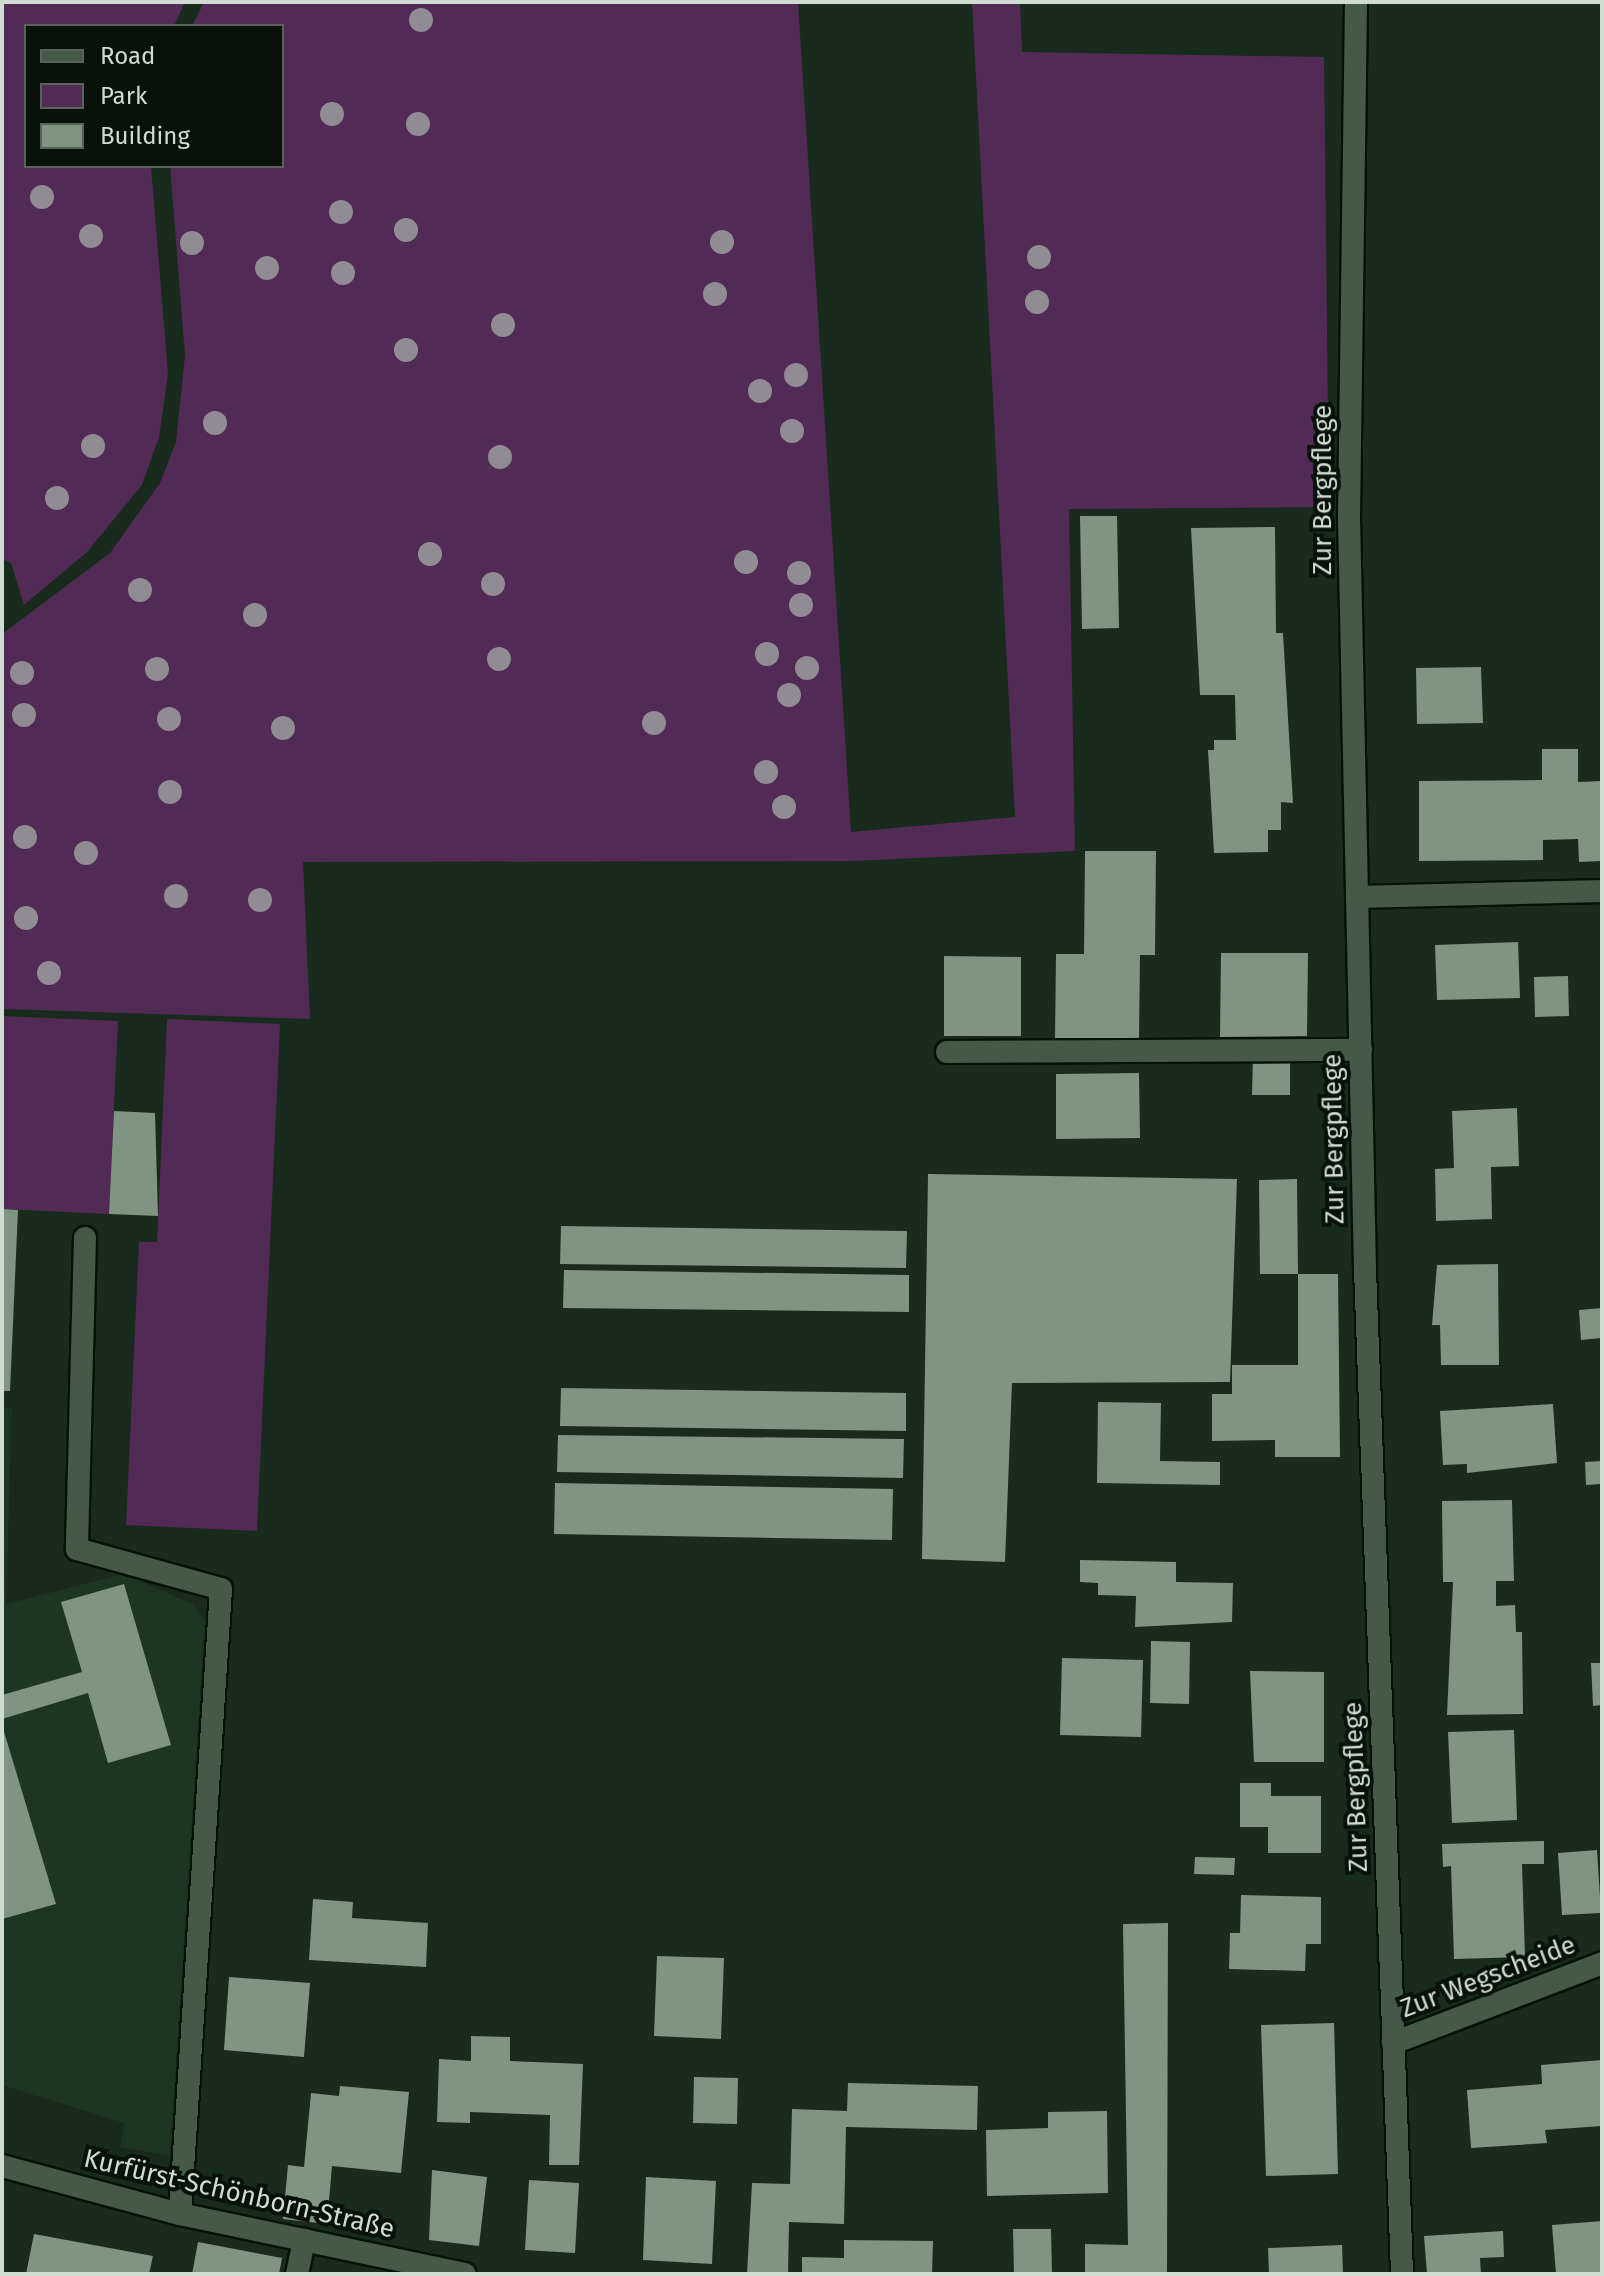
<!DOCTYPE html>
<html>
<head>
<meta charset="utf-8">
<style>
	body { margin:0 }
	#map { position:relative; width:1604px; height:2276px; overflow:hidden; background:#182b1d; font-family:"Fira Sans",sans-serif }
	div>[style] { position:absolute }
	.built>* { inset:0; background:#1d3523 }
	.green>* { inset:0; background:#512b55 }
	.building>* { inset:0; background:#7f9483 }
	.roads { filter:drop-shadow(2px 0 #031307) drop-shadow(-2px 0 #031307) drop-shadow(0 2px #031307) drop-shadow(0 -2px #031307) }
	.service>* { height:22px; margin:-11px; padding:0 11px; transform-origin:11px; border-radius:11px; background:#455949 }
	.minor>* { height:22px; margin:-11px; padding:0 11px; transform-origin:11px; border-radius:11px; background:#455949 }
	.tertiary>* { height:22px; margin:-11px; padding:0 11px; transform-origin:11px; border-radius:11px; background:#455949 }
	.trees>* { width:24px; height:24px; margin:-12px; border-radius:50%; background:#918b94 }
	span { translate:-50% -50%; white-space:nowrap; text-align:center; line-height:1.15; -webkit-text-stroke:8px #09110b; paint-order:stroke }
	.street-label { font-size:26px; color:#d0dcd2 }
	.frame { position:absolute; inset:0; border:4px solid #d0dcd2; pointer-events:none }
	.legend { position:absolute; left:24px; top:24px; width:260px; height:144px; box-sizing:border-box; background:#09110b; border:2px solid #59625b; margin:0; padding:10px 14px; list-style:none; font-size:24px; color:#d0dcd2 }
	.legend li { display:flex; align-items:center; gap:16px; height:40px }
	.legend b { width:40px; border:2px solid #59625b }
</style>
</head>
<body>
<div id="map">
	<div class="built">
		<div style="clip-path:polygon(2px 1408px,12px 1408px,6px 1604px,124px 1574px,193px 1604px,205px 1622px,170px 2156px,120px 2147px,124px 2123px,2px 2085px)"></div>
	</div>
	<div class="green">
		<div style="clip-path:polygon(2px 2px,185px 2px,174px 26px,26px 26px,26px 166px,151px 166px,168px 374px,159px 437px,142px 485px,87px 552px,24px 605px,11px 563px,2px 559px)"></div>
		<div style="clip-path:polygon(204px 2px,798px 2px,851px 832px,1015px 817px,972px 2px,1020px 2px,1022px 52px,1324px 57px,1329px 507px,1069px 509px,1075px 851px,852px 861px,303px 862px,310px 1019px,2px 1009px,2px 634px,110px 553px,160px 483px,176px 442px,185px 355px,170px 166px,282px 166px,282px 26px,192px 26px)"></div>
		<div style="clip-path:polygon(2px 1016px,118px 1021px,109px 1214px,2px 1209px)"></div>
		<div style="clip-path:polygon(167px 1019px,280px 1024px,257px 1531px,126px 1525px,139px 1242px,157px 1242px)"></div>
	</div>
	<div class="building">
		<div style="clip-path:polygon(1080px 516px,1117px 516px,1119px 628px,1082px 629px)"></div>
		<div style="clip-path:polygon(1275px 527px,1276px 633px,1283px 633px,1293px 803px,1281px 802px,1281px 830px,1268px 830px,1268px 852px,1214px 853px,1208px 750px,1214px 750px,1214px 740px,1236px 740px,1235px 695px,1200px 695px,1191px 528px)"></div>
		<div style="clip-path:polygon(1481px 667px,1483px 723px,1417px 724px,1416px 668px)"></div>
		<div style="clip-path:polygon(1542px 749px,1578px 749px,1578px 782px,1602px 781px,1602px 861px,1579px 862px,1578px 839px,1543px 840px,1543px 860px,1419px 861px,1419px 781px,1542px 780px)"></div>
		<div style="clip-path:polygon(1085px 851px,1156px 851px,1155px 955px,1140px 955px,1139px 1039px,1055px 1038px,1056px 954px,1084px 954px)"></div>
		<div style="clip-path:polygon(1518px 942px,1520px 998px,1437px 1000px,1435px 945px)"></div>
		<div style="clip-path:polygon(1221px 953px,1308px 953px,1307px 1036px,1220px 1037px)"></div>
		<div style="clip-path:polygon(944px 956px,1021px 957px,1021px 1036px,944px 1036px)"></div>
		<div style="clip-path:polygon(1568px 976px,1569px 1016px,1535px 1017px,1534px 977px)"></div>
		<div style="clip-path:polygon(1253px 1056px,1290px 1057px,1290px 1095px,1252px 1095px)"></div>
		<div style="clip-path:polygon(1139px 1073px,1140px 1138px,1056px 1139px,1056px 1074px)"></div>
		<div style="clip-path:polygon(1517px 1108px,1519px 1166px,1491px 1167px,1492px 1219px,1436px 1221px,1435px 1169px,1454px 1168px,1452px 1111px)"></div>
		<div style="clip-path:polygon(114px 1111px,155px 1113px,158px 1216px,109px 1214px)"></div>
		<div style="clip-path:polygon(928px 1174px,1237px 1179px,1230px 1382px,1012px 1383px,1005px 1562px,922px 1559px)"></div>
		<div style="clip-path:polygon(1297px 1179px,1298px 1274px,1260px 1274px,1259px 1180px)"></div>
		<div style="clip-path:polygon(2px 1209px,18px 1210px,10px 1391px,2px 1391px)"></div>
		<div style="clip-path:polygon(561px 1226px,907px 1231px,906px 1268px,560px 1264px)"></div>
		<div style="clip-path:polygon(1498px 1264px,1499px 1365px,1441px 1365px,1440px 1325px,1432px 1325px,1437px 1265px)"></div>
		<div style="clip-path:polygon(564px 1270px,909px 1275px,909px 1312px,563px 1308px)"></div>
		<div style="clip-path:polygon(1298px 1274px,1338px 1274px,1340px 1457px,1275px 1457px,1275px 1440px,1212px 1441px,1212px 1394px,1232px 1394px,1232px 1365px,1298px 1365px)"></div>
		<div style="clip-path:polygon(1602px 1308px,1602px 1338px,1581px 1340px,1579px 1310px)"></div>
		<div style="clip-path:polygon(561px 1388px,906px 1393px,906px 1431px,560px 1426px)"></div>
		<div style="clip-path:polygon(1098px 1402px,1161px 1403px,1160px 1461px,1220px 1462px,1220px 1485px,1097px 1483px)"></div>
		<div style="clip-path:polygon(1553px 1404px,1557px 1463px,1467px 1473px,1467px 1464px,1443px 1465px,1440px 1411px)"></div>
		<div style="clip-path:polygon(558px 1435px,904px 1439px,903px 1478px,557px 1472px)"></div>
		<div style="clip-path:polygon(1602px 1461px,1602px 1484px,1586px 1485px,1585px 1462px)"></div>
		<div style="clip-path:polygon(555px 1483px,893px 1489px,892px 1540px,554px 1534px)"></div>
		<div style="clip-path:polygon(1512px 1500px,1514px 1581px,1496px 1581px,1496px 1606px,1515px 1605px,1516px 1632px,1522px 1632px,1523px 1714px,1447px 1715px,1453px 1582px,1443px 1582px,1442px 1501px)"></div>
		<div style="clip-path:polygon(1080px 1560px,1176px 1562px,1176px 1582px,1233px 1583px,1232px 1622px,1135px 1627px,1136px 1596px,1098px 1595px,1098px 1583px,1080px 1582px)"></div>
		<div style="clip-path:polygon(124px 1584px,171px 1745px,108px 1763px,88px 1693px,2px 1719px,2px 1695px,82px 1672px,61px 1602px)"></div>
		<div style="clip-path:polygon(1151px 1641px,1190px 1642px,1189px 1704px,1150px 1703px)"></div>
		<div style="clip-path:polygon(1062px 1658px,1143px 1660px,1141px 1737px,1060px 1735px)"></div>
		<div style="clip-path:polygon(1591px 1663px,1602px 1663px,1602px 1705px,1593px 1706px)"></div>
		<div style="clip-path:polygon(1250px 1671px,1324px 1672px,1324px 1762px,1254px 1762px)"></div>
		<div style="clip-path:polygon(2px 1725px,56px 1904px,2px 1919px)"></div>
		<div style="clip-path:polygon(1514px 1730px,1517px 1820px,1452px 1823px,1448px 1732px)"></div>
		<div style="clip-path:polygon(1240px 1783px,1271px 1783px,1271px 1796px,1321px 1796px,1321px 1853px,1268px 1853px,1268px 1827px,1240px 1827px)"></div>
		<div style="clip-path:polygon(1544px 1841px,1544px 1864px,1522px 1864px,1525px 1957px,1454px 1959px,1451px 1866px,1443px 1867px,1442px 1844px)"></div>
		<div style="clip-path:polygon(1597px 1850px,1601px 1913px,1562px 1915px,1558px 1853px)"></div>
		<div style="clip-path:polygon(1195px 1857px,1235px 1858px,1234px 1875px,1194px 1874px)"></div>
		<div style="clip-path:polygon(1241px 1895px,1321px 1897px,1321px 1944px,1306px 1944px,1305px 1971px,1229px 1969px,1230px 1933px,1240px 1933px)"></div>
		<div style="clip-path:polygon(313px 1899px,353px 1902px,352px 1918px,428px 1923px,426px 1967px,309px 1960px)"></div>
		<div style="clip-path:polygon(1168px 1923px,1167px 2274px,1085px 2274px,1085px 2244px,1128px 2245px,1123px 1924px)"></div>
		<div style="clip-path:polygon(657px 1956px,724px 1958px,721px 2039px,654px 2036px)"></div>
		<div style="clip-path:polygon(229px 1977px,310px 1983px,304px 2057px,224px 2050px)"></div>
		<div style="clip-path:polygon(1334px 2023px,1338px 2174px,1266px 2176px,1261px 2025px)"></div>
		<div style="clip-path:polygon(471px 2036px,510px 2037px,510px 2061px,583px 2064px,579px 2165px,549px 2165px,550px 2115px,470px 2112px,470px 2123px,437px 2122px,439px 2059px,471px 2061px)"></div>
		<div style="clip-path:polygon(1602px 2060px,1602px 2126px,1545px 2130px,1547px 2143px,1471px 2148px,1467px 2090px,1542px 2084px,1541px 2065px)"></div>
		<div style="clip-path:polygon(694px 2077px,738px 2078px,737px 2124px,693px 2123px)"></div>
		<div style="clip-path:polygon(848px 2083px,978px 2086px,977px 2130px,846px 2127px,844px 2224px,789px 2222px,788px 2274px,747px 2274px,752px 2183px,790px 2184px,792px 2109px,847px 2111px)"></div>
		<div style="clip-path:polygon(340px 2086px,409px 2092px,401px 2173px,332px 2166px,327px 2224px,283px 2219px,288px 2165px,304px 2167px,311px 2093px,339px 2096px)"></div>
		<div style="clip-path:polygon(1107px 2111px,1108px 2193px,987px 2196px,986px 2130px,1048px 2128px,1048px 2112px)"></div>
		<div style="clip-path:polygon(432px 2170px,487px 2177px,479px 2246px,429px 2240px)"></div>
		<div style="clip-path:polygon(646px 2177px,716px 2181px,712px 2264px,643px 2260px)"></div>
		<div style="clip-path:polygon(529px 2180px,579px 2183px,575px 2253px,525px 2250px)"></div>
		<div style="clip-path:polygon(1602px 2221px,1602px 2274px,1556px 2274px,1552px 2225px)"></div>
		<div style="clip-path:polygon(1013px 2229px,1051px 2229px,1052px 2274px,1014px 2274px)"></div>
		<div style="clip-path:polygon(1503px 2231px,1504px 2257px,1480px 2258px,1481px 2274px,1427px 2274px,1424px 2236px)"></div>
		<div style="clip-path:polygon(34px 2234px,153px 2256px,149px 2274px,26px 2274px)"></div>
		<div style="clip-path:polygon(844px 2240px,933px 2241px,932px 2274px,802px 2274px,802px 2257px,844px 2258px)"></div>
		<div style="clip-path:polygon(198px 2242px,282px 2258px,279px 2274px,192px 2274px)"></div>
		<div style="clip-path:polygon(1342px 2245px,1343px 2274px,1269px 2273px,1268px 2248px)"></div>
	</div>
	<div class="roads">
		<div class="service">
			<div style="left:1357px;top:897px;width:245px;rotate:-1.4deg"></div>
			<div style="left:947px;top:1052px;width:414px;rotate:-0.3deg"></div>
			<div style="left:85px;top:1238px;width:311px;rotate:91.5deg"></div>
			<div style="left:77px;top:1549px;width:149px;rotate:15.5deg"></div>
			<div style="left:221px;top:1589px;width:626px;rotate:93.75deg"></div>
			<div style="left:297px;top:2274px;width:35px;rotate:-78deg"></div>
		</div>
		<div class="minor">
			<div style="left:1356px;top:2px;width:516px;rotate:90.78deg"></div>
			<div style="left:1349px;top:518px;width:751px;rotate:88.78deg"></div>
			<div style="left:1365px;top:1269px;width:1006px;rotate:87.89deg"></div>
			<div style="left:1393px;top:2043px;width:224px;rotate:-20.9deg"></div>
		</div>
		<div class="tertiary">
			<div style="left:2px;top:2166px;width:184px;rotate:15.1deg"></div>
			<div style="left:180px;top:2214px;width:291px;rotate:11.9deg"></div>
		</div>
	</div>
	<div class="trees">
		<div style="left:421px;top:20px"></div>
		<div style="left:332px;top:114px"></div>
		<div style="left:418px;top:124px"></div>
		<div style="left:42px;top:197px"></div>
		<div style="left:341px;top:212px"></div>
		<div style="left:406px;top:230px"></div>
		<div style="left:91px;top:236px"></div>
		<div style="left:722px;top:242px"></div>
		<div style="left:192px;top:243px"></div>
		<div style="left:1039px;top:257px"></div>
		<div style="left:267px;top:268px"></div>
		<div style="left:343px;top:273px"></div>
		<div style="left:715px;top:294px"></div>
		<div style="left:1037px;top:302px"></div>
		<div style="left:503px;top:325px"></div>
		<div style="left:406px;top:350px"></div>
		<div style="left:796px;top:375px"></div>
		<div style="left:760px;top:391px"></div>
		<div style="left:215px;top:423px"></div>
		<div style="left:792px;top:431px"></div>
		<div style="left:93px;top:446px"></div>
		<div style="left:500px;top:457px"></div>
		<div style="left:57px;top:498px"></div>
		<div style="left:430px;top:554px"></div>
		<div style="left:746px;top:562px"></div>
		<div style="left:799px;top:573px"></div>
		<div style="left:493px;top:584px"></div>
		<div style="left:140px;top:590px"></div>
		<div style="left:801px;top:605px"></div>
		<div style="left:255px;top:615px"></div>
		<div style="left:767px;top:654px"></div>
		<div style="left:499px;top:659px"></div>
		<div style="left:807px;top:668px"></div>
		<div style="left:157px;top:669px"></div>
		<div style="left:22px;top:673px"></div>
		<div style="left:789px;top:695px"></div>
		<div style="left:24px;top:715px"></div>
		<div style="left:169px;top:719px"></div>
		<div style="left:654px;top:723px"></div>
		<div style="left:283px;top:728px"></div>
		<div style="left:766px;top:772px"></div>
		<div style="left:170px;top:792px"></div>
		<div style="left:784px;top:807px"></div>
		<div style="left:25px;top:837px"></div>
		<div style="left:86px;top:853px"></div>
		<div style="left:176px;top:896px"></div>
		<div style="left:260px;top:900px"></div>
		<div style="left:26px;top:918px"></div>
		<div style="left:49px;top:973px"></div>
	</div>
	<div class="street-label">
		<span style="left:1323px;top:490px;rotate:-90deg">Zur Bergpflege</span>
		<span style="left:1334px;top:1139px;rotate:-91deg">Zur Bergpflege</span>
		<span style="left:1356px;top:1787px;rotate:-92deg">Zur Bergpflege</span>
		<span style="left:1488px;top:1977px;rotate:-21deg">Zur Wegscheide</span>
		<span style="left:239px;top:2194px;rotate:13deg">Kurfürst-Schönborn-Straße</span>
	</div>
	<div class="frame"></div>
	<ul class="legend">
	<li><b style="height:10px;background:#455949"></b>Road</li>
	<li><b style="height:22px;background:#512b55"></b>Park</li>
	<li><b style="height:22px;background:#7f9483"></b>Building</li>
	</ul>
</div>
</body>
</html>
